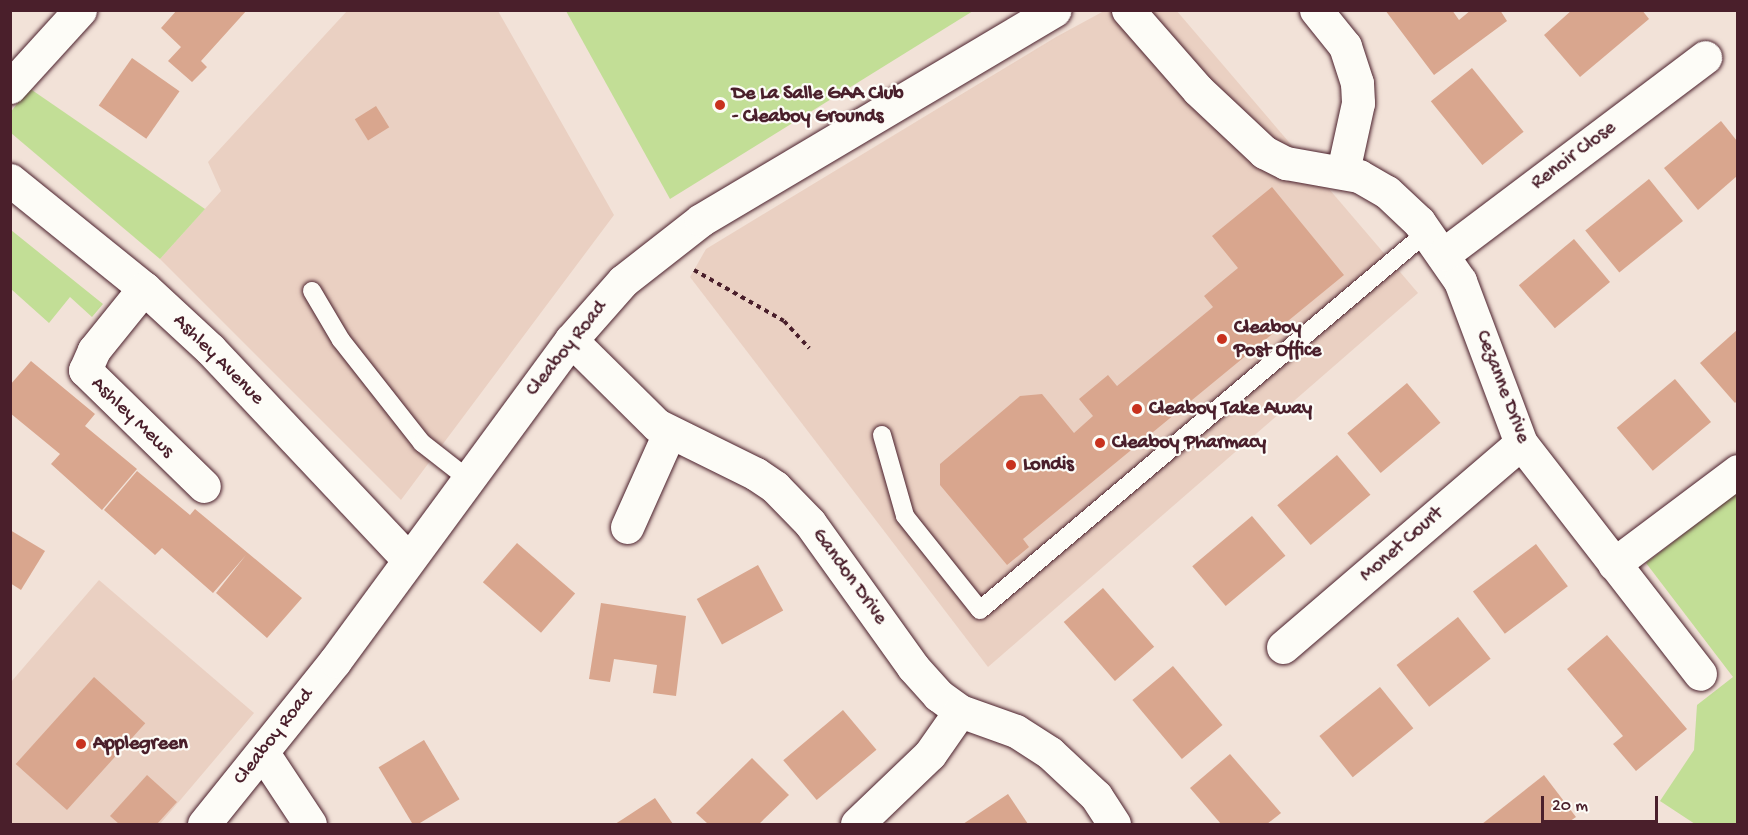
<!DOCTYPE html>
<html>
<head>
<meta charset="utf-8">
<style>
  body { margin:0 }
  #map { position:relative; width:1748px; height:835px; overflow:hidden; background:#f2e2d8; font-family:"Gochi Hand",sans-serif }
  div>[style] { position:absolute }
  .built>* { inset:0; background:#ead0c2 }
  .green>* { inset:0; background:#c2de96 }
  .building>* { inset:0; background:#d9a68e; transform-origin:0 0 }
  .path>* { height:4px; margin-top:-2px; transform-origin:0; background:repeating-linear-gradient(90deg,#4a1f2b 0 4.5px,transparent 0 9px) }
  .roads { filter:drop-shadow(0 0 2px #4a1f2b) drop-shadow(0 0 2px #4a1f2b) }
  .lane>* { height:18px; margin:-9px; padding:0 9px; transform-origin:9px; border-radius:9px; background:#fdfcf7 }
  .street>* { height:33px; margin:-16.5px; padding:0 16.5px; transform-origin:16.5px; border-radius:16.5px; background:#fdfcf7 }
  .secondary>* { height:33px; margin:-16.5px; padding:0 16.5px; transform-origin:16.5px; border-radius:16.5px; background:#fdfcf7 }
  .dots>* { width:16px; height:16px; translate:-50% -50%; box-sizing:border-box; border:3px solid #fdfcf7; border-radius:50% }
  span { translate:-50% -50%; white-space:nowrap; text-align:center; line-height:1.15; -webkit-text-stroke:4.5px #fdfcf7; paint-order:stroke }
  .poi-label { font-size:20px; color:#4a1f2b; font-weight:700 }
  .left { translate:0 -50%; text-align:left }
  .street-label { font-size:20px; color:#4a1f2b }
  .frame { position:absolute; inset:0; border:12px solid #4a1f2b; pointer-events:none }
  .scale { position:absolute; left:1541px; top:796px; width:117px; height:27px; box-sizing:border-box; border:3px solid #4a1f2b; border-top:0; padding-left:8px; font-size:18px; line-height:21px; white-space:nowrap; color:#4a1f2b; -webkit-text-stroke:4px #fdfcf7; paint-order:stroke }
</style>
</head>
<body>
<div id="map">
  <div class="built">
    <div style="clip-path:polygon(1176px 10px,1418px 293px,988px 667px,690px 277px,706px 249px,1056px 37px,1104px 11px)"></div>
    <div style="clip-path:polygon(347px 11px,498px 11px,614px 215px,401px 500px,160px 259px,221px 191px,208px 162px)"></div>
    <div style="clip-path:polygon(99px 580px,254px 713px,160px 824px,11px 824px,11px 682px)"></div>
  </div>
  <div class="green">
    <div style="clip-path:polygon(566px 11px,973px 11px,670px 199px)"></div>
    <div style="clip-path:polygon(29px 88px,205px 209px,160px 259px,11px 133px,10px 113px)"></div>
    <div style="clip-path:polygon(11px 230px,103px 304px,92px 317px,70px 297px,49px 323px,11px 289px)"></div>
    <div style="clip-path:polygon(1737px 493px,1737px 824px,1695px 824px,1660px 801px,1694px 750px,1697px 705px,1733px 677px,1646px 563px)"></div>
  </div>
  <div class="building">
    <div style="clip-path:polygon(177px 10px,247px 10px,201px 61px,207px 67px,192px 82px,168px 61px,181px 47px,161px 28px)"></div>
    <div style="clip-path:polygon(1385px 10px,1452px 10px,1459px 20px,1471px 10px,1500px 10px,1507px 21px,1434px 75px)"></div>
    <div style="clip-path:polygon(1572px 10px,1642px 10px,1649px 19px,1580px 77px,1544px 35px)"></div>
    <div style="left:132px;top:58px;width:58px;height:58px;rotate:35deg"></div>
    <div style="left:1472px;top:68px;width:82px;height:53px;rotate:51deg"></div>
    <div style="left:376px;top:106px;width:25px;height:25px;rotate:58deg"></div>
    <div style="clip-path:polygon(1721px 121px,1737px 141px,1737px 176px,1698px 210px,1664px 168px)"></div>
    <div style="left:1649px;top:179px;width:54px;height:82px;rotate:51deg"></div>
    <div style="clip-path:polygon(1272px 187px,1344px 275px,1023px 539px,1029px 547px,1007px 565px,940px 485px,940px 464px,1020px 396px,1042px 394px,1074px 433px,1093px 416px,1079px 399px,1108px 375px,1117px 386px,1213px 307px,1204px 296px,1238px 268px,1212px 236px)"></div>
    <div style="left:1574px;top:239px;width:56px;height:72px;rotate:50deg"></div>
    <div style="clip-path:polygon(1737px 330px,1737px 401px,1735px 403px,1700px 363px)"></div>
    <div style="clip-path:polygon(31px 361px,95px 414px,85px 426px,137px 469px,102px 510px,51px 464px,60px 454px,10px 413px,10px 385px)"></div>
    <div style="left:1675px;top:379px;width:56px;height:76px;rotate:50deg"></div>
    <div style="left:1407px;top:383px;width:52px;height:78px;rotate:50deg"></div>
    <div style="left:1337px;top:455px;width:52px;height:78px;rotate:50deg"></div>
    <div style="clip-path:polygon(137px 471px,190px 515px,195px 509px,302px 598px,267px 638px,216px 593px,246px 555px,213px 593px,162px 548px,155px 555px,104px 510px)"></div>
    <div style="left:1252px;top:516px;width:52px;height:78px;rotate:50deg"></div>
    <div style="clip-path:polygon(10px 530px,45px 551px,21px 590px,10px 583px)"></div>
    <div style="left:517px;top:543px;width:77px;height:52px;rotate:41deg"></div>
    <div style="left:1536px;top:544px;width:53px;height:79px;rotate:53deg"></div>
    <div style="left:758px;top:565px;width:52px;height:70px;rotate:61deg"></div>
    <div style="left:1103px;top:588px;width:78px;height:52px;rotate:49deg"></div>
    <div style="clip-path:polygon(601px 603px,686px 616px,676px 696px,653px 693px,657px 665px,614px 659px,610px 682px,589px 679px)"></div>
    <div style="left:1458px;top:617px;width:53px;height:78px;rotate:52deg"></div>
    <div style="clip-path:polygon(1607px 635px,1687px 729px,1636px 771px,1613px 744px,1623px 736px,1567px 669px)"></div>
    <div style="left:1173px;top:666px;width:77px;height:53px;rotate:50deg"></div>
    <div style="left:94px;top:677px;width:69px;height:117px;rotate:42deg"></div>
    <div style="left:1380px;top:687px;width:53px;height:78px;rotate:51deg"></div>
    <div style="left:843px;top:710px;width:52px;height:78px;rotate:50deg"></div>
    <div style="left:424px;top:740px;width:69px;height:53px;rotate:59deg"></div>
    <div style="clip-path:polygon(1230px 754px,1281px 813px,1267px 824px,1221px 824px,1190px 788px)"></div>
    <div style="clip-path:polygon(752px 758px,789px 795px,759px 824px,708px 824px,696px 813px)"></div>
    <div style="clip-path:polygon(147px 775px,177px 802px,157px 824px,119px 824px,110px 816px)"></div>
    <div style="clip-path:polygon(1544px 775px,1576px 817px,1566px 824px,1482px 824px)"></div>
    <div style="clip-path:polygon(1008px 794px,1028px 824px,963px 824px)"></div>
    <div style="clip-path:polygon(655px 798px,673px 824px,615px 824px,623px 819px)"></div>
  </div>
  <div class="path">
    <div style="left:694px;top:270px;width:103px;rotate:29.5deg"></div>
    <div style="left:784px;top:321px;width:37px;rotate:47deg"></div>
  </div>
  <div class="roads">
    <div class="lane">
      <div style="left:312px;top:291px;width:57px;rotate:59.4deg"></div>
      <div style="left:341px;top:340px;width:131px;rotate:51.8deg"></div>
      <div style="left:422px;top:443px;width:57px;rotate:37.9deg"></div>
      <div style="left:882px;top:435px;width:84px;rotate:74.1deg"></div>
      <div style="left:905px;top:516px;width:120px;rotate:51.4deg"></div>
      <div style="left:980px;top:610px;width:585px;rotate:-40.22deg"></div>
    </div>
    <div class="street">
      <div style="left:1128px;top:10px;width:106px;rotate:48.8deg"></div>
      <div style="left:1198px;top:90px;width:91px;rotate:43.2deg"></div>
      <div style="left:1264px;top:152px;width:25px;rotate:27deg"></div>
      <div style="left:1286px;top:163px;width:74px;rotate:10.1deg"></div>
      <div style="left:1359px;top:176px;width:32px;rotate:30deg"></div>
      <div style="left:1387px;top:192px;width:44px;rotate:43.2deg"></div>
      <div style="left:1419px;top:222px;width:72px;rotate:55.2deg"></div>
      <div style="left:1460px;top:281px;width:173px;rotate:69.4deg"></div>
      <div style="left:1521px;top:443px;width:292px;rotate:52.2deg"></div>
      <div style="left:1316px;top:10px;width:46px;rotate:51.1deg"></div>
      <div style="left:1345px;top:46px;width:39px;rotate:72deg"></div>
      <div style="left:1357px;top:83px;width:20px;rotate:87deg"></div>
      <div style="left:1358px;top:103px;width:70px;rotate:102.4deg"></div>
      <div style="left:10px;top:87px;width:104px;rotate:-47.7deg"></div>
      <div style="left:10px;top:180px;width:172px;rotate:38.9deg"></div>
      <div style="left:144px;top:288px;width:90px;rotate:42.7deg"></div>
      <div style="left:210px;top:349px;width:289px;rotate:46.7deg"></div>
      <div style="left:1444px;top:254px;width:327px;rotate:-37deg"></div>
      <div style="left:144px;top:288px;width:80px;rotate:128.9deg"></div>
      <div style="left:94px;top:350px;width:22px;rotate:114deg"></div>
      <div style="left:85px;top:370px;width:166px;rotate:44.3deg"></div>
      <div style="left:571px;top:340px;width:121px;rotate:44.7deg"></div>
      <div style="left:657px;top:425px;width:110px;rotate:26.3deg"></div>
      <div style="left:756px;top:474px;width:23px;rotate:34deg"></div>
      <div style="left:775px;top:487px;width:50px;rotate:45.8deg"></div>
      <div style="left:810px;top:523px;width:177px;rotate:54.4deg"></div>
      <div style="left:913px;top:667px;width:38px;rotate:48deg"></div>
      <div style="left:938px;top:695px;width:27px;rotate:36deg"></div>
      <div style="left:960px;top:711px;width:59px;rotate:19.7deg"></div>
      <div style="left:1016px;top:731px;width:40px;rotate:32.9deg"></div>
      <div style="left:1050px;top:753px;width:63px;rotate:43.1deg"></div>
      <div style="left:1096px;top:796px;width:33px;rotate:57deg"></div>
      <div style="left:627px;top:527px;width:103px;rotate:-65.9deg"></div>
      <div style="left:1614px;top:564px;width:155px;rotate:-36.9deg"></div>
      <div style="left:1283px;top:647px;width:313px;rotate:-40.6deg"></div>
      <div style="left:263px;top:753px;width:85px;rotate:56.5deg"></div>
      <div style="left:857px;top:824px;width:101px;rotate:-43.8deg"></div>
      <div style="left:930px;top:754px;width:52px;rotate:-55.1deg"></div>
    </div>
    <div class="secondary">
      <div style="left:204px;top:824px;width:209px;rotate:-51.2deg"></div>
      <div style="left:335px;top:661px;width:398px;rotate:-53.7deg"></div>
      <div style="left:571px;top:340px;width:79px;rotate:-48.6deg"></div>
      <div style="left:623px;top:281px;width:99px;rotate:-38deg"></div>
      <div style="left:701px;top:220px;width:411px;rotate:-30.7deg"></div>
    </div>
  </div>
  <div class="dots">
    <div style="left:720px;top:105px;background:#c8321e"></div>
    <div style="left:1222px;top:339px;background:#c8321e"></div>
    <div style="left:1137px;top:409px;background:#c8321e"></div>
    <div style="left:1100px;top:443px;background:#c8321e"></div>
    <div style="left:1011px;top:465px;background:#c8321e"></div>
    <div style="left:81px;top:744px;background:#c8321e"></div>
  </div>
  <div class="poi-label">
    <span class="left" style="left:732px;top:106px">De La Salle GAA Club<br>- Cleaboy Grounds</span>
    <span class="left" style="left:1234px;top:340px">Cleaboy<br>Post Office</span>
    <span class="left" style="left:1149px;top:409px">Cleaboy Take Away</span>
    <span class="left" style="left:1112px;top:443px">Cleaboy Pharmacy</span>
    <span class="left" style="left:1023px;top:465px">Londis</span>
    <span class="left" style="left:93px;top:744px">Applegreen</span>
  </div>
  <div class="street-label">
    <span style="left:1574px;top:156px;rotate:-37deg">Renoir Close</span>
    <span style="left:567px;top:349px;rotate:-51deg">Cleaboy Road</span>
    <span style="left:218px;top:360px;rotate:45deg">Ashley Avenue</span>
    <span style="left:1502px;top:387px;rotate:69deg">Cezanne Drive</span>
    <span style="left:132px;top:418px;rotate:44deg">Ashley Mews</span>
    <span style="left:1402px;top:545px;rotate:-41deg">Monet Court</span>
    <span style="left:849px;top:577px;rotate:54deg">Gandon Drive</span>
    <span style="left:274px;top:737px;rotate:-52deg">Cleaboy Road</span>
  </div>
  <div class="frame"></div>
  <div class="scale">20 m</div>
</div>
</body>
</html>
